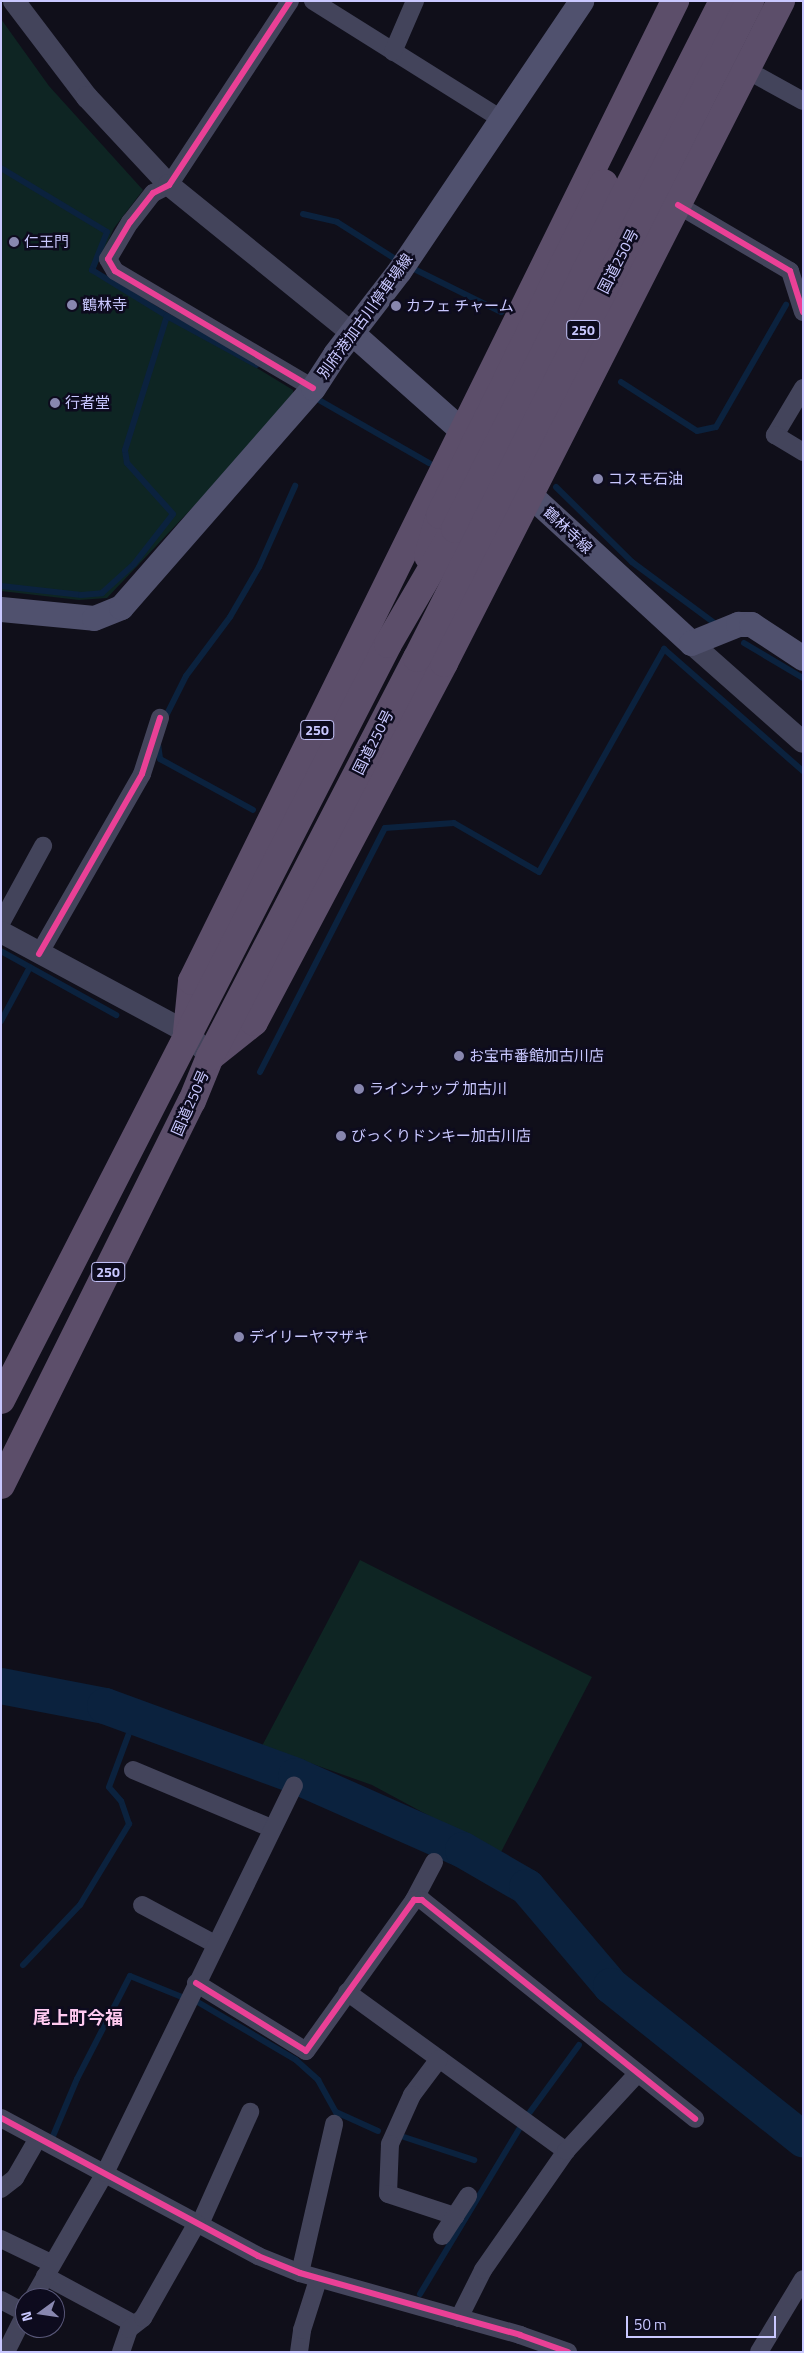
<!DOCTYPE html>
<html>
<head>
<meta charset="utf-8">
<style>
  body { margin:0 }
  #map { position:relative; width:804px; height:2353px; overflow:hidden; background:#100f1a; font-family:"Titillium Web","Noto Sans JP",sans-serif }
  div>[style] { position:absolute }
  .green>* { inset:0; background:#0e2523 }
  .stream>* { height:6px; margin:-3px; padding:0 3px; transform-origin:3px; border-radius:3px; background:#0b223e }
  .river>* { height:36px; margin:-18px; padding:0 18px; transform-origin:18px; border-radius:18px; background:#0b223e }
  .minor>* { height:18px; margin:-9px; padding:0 9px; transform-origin:9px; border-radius:9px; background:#43445b }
  .tertiary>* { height:22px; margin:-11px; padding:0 11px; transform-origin:11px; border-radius:11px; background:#43445b }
  .secondary>* { height:25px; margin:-12.5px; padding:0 12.5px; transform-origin:12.5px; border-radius:12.5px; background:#50516e }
  .trunk>* { height:28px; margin:-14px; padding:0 14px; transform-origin:14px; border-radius:14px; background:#5c4e6a }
  .trunk-bridge>* { height:28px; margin:-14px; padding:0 14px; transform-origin:14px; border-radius:14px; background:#5c4e6a }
  .cycleway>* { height:6px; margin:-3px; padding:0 3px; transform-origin:3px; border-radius:3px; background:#ea4096 }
  .dots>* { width:14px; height:14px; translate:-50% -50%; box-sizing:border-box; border:2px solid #0d0b1e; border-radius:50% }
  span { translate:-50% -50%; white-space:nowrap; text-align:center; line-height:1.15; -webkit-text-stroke:5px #0d0b1e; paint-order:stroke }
  .shield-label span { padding:1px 4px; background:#0d0b1e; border:1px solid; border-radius:4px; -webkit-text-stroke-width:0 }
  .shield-label { font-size:14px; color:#c9c8ff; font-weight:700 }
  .poi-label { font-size:15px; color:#c9c8ff }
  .left { translate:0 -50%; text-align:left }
  .street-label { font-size:15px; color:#c9c8ff }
  .quarter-label { font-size:18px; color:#ffcaf0; font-weight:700 }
  .frame { position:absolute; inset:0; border:2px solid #c9c8ff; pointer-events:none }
  .north { position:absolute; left:15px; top:2288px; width:50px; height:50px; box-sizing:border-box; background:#0d0b1e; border:1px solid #585778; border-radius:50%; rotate:256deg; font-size:14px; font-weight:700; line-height:20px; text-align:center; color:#c9c8ff }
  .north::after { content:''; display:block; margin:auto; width:18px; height:22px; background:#8887af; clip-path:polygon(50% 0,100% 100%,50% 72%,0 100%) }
  .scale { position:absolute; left:626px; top:2316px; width:150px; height:22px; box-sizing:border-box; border:2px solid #c9c8ff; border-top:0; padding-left:6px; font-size:15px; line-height:18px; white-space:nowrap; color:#c9c8ff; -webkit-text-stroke:4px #0d0b1e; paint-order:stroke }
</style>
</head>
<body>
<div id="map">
  <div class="green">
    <div style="clip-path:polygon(1px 19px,49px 86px,143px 190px,114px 228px,95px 270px,293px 390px,294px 400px,107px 598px,79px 600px,1px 591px)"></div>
    <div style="clip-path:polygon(360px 1560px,592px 1677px,500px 1854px,372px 1785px,262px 1746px)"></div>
  </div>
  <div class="stream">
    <div style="left:1px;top:168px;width:124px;rotate:31.1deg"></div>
    <div style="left:107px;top:232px;width:41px;rotate:111.5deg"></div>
    <div style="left:92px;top:270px;width:88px;rotate:31.5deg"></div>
    <div style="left:303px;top:214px;width:35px;rotate:13deg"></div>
    <div style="left:337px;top:222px;width:75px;rotate:32.4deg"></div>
    <div style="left:408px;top:266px;width:104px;rotate:26.3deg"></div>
    <div style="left:621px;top:382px;width:90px;rotate:32.8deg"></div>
    <div style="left:697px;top:431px;width:19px;rotate:-12deg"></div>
    <div style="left:716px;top:427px;width:141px;rotate:-60.2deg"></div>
    <div style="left:312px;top:396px;width:135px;rotate:29.8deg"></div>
    <div style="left:556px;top:487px;width:107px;rotate:44.6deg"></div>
    <div style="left:632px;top:562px;width:106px;rotate:36.5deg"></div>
    <div style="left:1px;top:586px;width:81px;rotate:6.4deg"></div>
    <div style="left:81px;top:595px;width:21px;rotate:-5deg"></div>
    <div style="left:102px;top:593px;width:43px;rotate:-42.2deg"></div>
    <div style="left:134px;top:564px;width:63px;rotate:-52deg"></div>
    <div style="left:173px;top:514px;width:69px;rotate:-132deg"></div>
    <div style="left:127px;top:463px;width:13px;rotate:-99deg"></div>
    <div style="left:125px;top:450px;width:140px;rotate:-72.6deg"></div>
    <div style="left:167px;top:316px;width:102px;rotate:28.6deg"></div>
    <div style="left:744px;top:643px;width:69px;rotate:30.7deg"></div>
    <div style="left:164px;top:720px;width:49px;rotate:-63.4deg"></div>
    <div style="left:186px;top:676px;width:74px;rotate:-53.3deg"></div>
    <div style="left:230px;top:617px;width:58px;rotate:-59.9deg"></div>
    <div style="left:259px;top:567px;width:89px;rotate:-66deg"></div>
    <div style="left:158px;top:744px;width:15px;rotate:82deg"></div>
    <div style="left:160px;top:759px;width:106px;rotate:28.7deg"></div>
    <div style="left:1px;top:951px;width:132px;rotate:29.1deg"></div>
    <div style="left:1px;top:1021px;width:61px;rotate:-61.8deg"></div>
    <div style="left:260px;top:1072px;width:274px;rotate:-62.9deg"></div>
    <div style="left:385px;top:828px;width:69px;rotate:-4.1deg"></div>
    <div style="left:454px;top:823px;width:98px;rotate:30deg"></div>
    <div style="left:539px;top:872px;width:256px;rotate:-60.7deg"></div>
    <div style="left:664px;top:649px;width:185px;rotate:41.3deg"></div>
    <div style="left:23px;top:1965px;width:83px;rotate:-46.5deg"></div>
    <div style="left:80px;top:1905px;width:95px;rotate:-58.8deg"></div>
    <div style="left:129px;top:1824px;width:24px;rotate:-109deg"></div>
    <div style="left:121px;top:1801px;width:18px;rotate:-131deg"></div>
    <div style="left:109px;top:1787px;width:75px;rotate:-69.6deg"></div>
    <div style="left:196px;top:2001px;width:116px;rotate:30.5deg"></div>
    <div style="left:296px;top:2060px;width:30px;rotate:42deg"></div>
    <div style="left:318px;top:2080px;width:37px;rotate:61deg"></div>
    <div style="left:336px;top:2112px;width:46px;rotate:24.3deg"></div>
    <div style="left:530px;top:2112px;width:83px;rotate:-53.8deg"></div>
    <div style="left:53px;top:2136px;width:62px;rotate:-67.2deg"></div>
    <div style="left:77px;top:2079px;width:116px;rotate:-62.8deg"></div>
    <div style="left:130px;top:1976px;width:56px;rotate:22deg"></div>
    <div style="left:404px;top:2137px;width:74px;rotate:18.2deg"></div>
    <div style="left:420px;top:2294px;width:192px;rotate:-59deg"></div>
  </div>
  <div class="river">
    <div style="left:1px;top:1686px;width:106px;rotate:10.9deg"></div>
    <div style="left:105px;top:1706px;width:203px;rotate:20.1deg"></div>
    <div style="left:296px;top:1776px;width:183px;rotate:23.9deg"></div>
    <div style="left:463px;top:1850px;width:74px;rotate:30deg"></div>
    <div style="left:527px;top:1887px;width:130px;rotate:49.7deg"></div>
    <div style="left:611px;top:1986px;width:246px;rotate:38.6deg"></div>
  </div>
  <div class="minor">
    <div style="left:290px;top:1px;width:220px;rotate:123.3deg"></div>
    <div style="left:169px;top:185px;width:18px;rotate:153deg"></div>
    <div style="left:153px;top:193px;width:37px;rotate:128deg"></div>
    <div style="left:130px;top:222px;width:43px;rotate:120.7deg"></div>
    <div style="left:108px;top:259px;width:14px;rotate:60deg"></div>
    <div style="left:115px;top:271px;width:230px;rotate:30.6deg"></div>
    <div style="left:313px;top:1px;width:222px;rotate:32.1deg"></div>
    <div style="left:393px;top:52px;width:56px;rotate:-66.7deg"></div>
    <div style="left:745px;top:69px;width:66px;rotate:28.9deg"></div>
    <div style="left:678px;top:205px;width:130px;rotate:30.5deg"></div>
    <div style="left:790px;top:271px;width:43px;rotate:72.4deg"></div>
    <div style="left:803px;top:388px;width:55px;rotate:120.8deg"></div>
    <div style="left:775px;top:435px;width:33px;rotate:31deg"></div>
    <div style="left:1px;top:923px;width:88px;rotate:-61.4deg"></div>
    <div style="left:39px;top:954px;width:207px;rotate:-60.2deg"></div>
    <div style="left:142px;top:774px;width:59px;rotate:-72.2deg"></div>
    <div style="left:133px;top:1770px;width:150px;rotate:22.8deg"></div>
    <div style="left:414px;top:1900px;width:43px;rotate:-62.2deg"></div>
    <div style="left:142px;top:1905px;width:83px;rotate:28.1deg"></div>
    <div style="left:196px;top:1983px;width:129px;rotate:31.7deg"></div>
    <div style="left:306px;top:2051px;width:186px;rotate:-54.4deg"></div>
    <div style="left:414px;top:1900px;width:8px"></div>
    <div style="left:422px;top:1900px;width:350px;rotate:38.7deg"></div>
    <div style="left:347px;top:1992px;width:271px;rotate:36deg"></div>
    <div style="left:439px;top:2059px;width:45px;rotate:126.9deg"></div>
    <div style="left:412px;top:2095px;width:54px;rotate:114.2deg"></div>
    <div style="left:390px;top:2144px;width:50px;rotate:92.3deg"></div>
    <div style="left:388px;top:2194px;width:71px;rotate:18.2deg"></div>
    <div style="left:1px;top:2118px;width:292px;rotate:28.2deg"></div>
    <div style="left:258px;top:2256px;width:45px;rotate:22deg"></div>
    <div style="left:300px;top:2273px;width:229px;rotate:15.7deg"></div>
    <div style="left:520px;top:2335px;width:51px;rotate:19.5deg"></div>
    <div style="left:1px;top:2189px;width:18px;rotate:-38deg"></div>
    <div style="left:15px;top:2178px;width:46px;rotate:-60.1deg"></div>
    <div style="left:200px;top:2224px;width:123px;rotate:-65.9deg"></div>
    <div style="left:442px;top:2236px;width:48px;rotate:-57deg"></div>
    <div style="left:1px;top:2239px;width:55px;rotate:25.6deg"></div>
    <div style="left:300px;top:2273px;width:153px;rotate:-77.1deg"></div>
    <div style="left:45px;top:2276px;width:101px;rotate:28.3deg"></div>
    <div style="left:33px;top:2298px;width:144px;rotate:-60.1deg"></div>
    <div style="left:105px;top:2173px;width:431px;rotate:-64deg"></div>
    <div style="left:1px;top:2300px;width:27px;rotate:28deg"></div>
    <div style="left:459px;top:2318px;width:54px;rotate:-63.4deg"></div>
    <div style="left:483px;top:2270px;width:145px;rotate:-55.1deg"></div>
    <div style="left:566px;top:2151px;width:105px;rotate:-47.3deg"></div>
    <div style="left:6px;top:2352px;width:42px;rotate:-63.4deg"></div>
    <div style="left:121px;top:2352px;width:24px;rotate:-71deg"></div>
    <div style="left:129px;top:2329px;width:18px;rotate:-38deg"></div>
    <div style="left:143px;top:2318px;width:109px;rotate:-60.4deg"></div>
    <div style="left:299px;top:2352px;width:22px;rotate:-82deg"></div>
    <div style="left:302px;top:2330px;width:52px;rotate:-72.3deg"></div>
    <div style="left:759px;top:2352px;width:85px;rotate:-58.9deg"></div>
  </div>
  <div class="tertiary">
    <div style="left:14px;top:1px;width:121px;rotate:52.8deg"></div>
    <div style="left:87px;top:97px;width:120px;rotate:47deg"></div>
    <div style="left:169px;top:185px;width:235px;rotate:39deg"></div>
    <div style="left:691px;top:643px;width:149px;rotate:41.5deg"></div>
    <div style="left:1px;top:932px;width:211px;rotate:28.3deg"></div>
    <div style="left:187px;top:1032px;width:34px;rotate:47deg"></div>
  </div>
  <div class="secondary">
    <div style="left:352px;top:333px;width:167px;rotate:41.6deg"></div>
    <div style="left:515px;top:481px;width:239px;rotate:42.6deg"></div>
    <div style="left:691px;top:643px;width:51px;rotate:-22deg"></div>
    <div style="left:738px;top:624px;width:13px"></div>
    <div style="left:751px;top:624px;width:62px;rotate:33.2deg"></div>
    <div style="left:1px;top:609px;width:93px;rotate:5.5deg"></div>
    <div style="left:94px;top:618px;width:29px;rotate:-22deg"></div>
    <div style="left:121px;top:607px;width:291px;rotate:-48.8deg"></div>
    <div style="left:313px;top:388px;width:40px;rotate:-57.1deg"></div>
    <div style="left:335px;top:354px;width:105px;rotate:-52.4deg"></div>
    <div style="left:399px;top:271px;width:326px;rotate:-56deg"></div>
  </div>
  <div class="trunk">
    <div style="left:187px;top:1032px;width:51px;rotate:-84.4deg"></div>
    <div style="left:192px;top:981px;width:1093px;rotate:-63.76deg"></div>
    <div style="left:210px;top:1057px;width:56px;rotate:-38.5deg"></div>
    <div style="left:254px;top:1022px;width:406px;rotate:-62.1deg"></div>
    <div style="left:444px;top:663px;width:743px;rotate:-63.02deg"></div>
    <div style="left:1px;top:1400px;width:849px;rotate:-62.89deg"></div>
    <div style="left:1px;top:1485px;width:429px;rotate:-63.6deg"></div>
    <div style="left:192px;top:1101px;width:48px;rotate:-67.8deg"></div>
    <div style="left:210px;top:1057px;width:449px;rotate:-62.6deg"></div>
  </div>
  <div class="trunk-bridge">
    <div style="left:428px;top:556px;width:43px;rotate:-73.7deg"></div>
    <div style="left:440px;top:515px;width:370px;rotate:-63.7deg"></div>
    <div style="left:388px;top:644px;width:133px;rotate:-59.8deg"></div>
    <div style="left:455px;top:529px;width:592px;rotate:-63.09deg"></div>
    <div style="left:417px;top:658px;width:737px;rotate:-63.12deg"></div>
  </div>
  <div class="cycleway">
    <div style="left:290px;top:1px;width:220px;rotate:123.3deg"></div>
    <div style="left:169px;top:185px;width:18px;rotate:153deg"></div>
    <div style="left:153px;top:193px;width:37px;rotate:128deg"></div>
    <div style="left:130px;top:222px;width:43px;rotate:120.7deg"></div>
    <div style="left:108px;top:259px;width:14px;rotate:60deg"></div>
    <div style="left:115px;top:271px;width:230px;rotate:30.6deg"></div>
    <div style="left:678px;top:205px;width:130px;rotate:30.5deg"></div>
    <div style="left:790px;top:271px;width:43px;rotate:72.4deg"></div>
    <div style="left:39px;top:954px;width:207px;rotate:-60.2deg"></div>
    <div style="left:142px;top:774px;width:59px;rotate:-72.2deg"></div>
    <div style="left:196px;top:1983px;width:129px;rotate:31.7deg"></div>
    <div style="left:306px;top:2051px;width:186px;rotate:-54.4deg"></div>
    <div style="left:414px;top:1900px;width:8px"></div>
    <div style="left:422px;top:1900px;width:350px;rotate:38.7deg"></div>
    <div style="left:1px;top:2118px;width:292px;rotate:28.2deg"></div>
    <div style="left:258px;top:2256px;width:45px;rotate:22deg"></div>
    <div style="left:300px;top:2273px;width:229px;rotate:15.7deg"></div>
    <div style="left:520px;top:2335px;width:51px;rotate:19.5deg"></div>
  </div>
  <div class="dots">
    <div style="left:14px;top:242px;background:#8887af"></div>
    <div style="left:72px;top:305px;background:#8887af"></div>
    <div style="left:396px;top:306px;background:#8887af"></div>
    <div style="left:55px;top:403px;background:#8887af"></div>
    <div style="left:598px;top:479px;background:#8887af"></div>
    <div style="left:459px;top:1056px;background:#8887af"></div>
    <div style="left:359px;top:1089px;background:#8887af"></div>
    <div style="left:341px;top:1136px;background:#8887af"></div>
    <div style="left:239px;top:1337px;background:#8887af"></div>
  </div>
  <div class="shield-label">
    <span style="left:583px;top:330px">250</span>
    <span style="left:317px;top:730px">250</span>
    <span style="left:108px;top:1272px">250</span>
  </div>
  <div class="poi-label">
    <span class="left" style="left:24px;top:242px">仁王門</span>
    <span class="left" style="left:82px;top:305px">鶴林寺</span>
    <span class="left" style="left:406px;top:306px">カフェ チャーム</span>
    <span class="left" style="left:65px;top:403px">行者堂</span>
    <span class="left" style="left:608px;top:479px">コスモ石油</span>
    <span class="left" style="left:469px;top:1056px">お宝市番館加古川店</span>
    <span class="left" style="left:369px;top:1089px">ラインナップ 加古川</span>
    <span class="left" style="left:351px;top:1136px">びっくりドンキー加古川店</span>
    <span class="left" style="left:249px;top:1337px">デイリーヤマザキ</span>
  </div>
  <div class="street-label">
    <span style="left:618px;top:261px;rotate:-63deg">国道250号</span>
    <span style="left:365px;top:316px;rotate:-54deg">別府港加古川停車場線</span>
    <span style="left:568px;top:530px;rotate:43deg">鶴林寺線</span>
    <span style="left:373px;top:742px;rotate:-63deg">国道250号</span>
    <span style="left:190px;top:1103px;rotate:-66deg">国道250号</span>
  </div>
  <div class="quarter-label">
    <span style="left:78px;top:2018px">尾上町今福</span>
  </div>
  <div class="frame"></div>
  <div class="north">N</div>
  <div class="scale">50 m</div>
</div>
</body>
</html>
